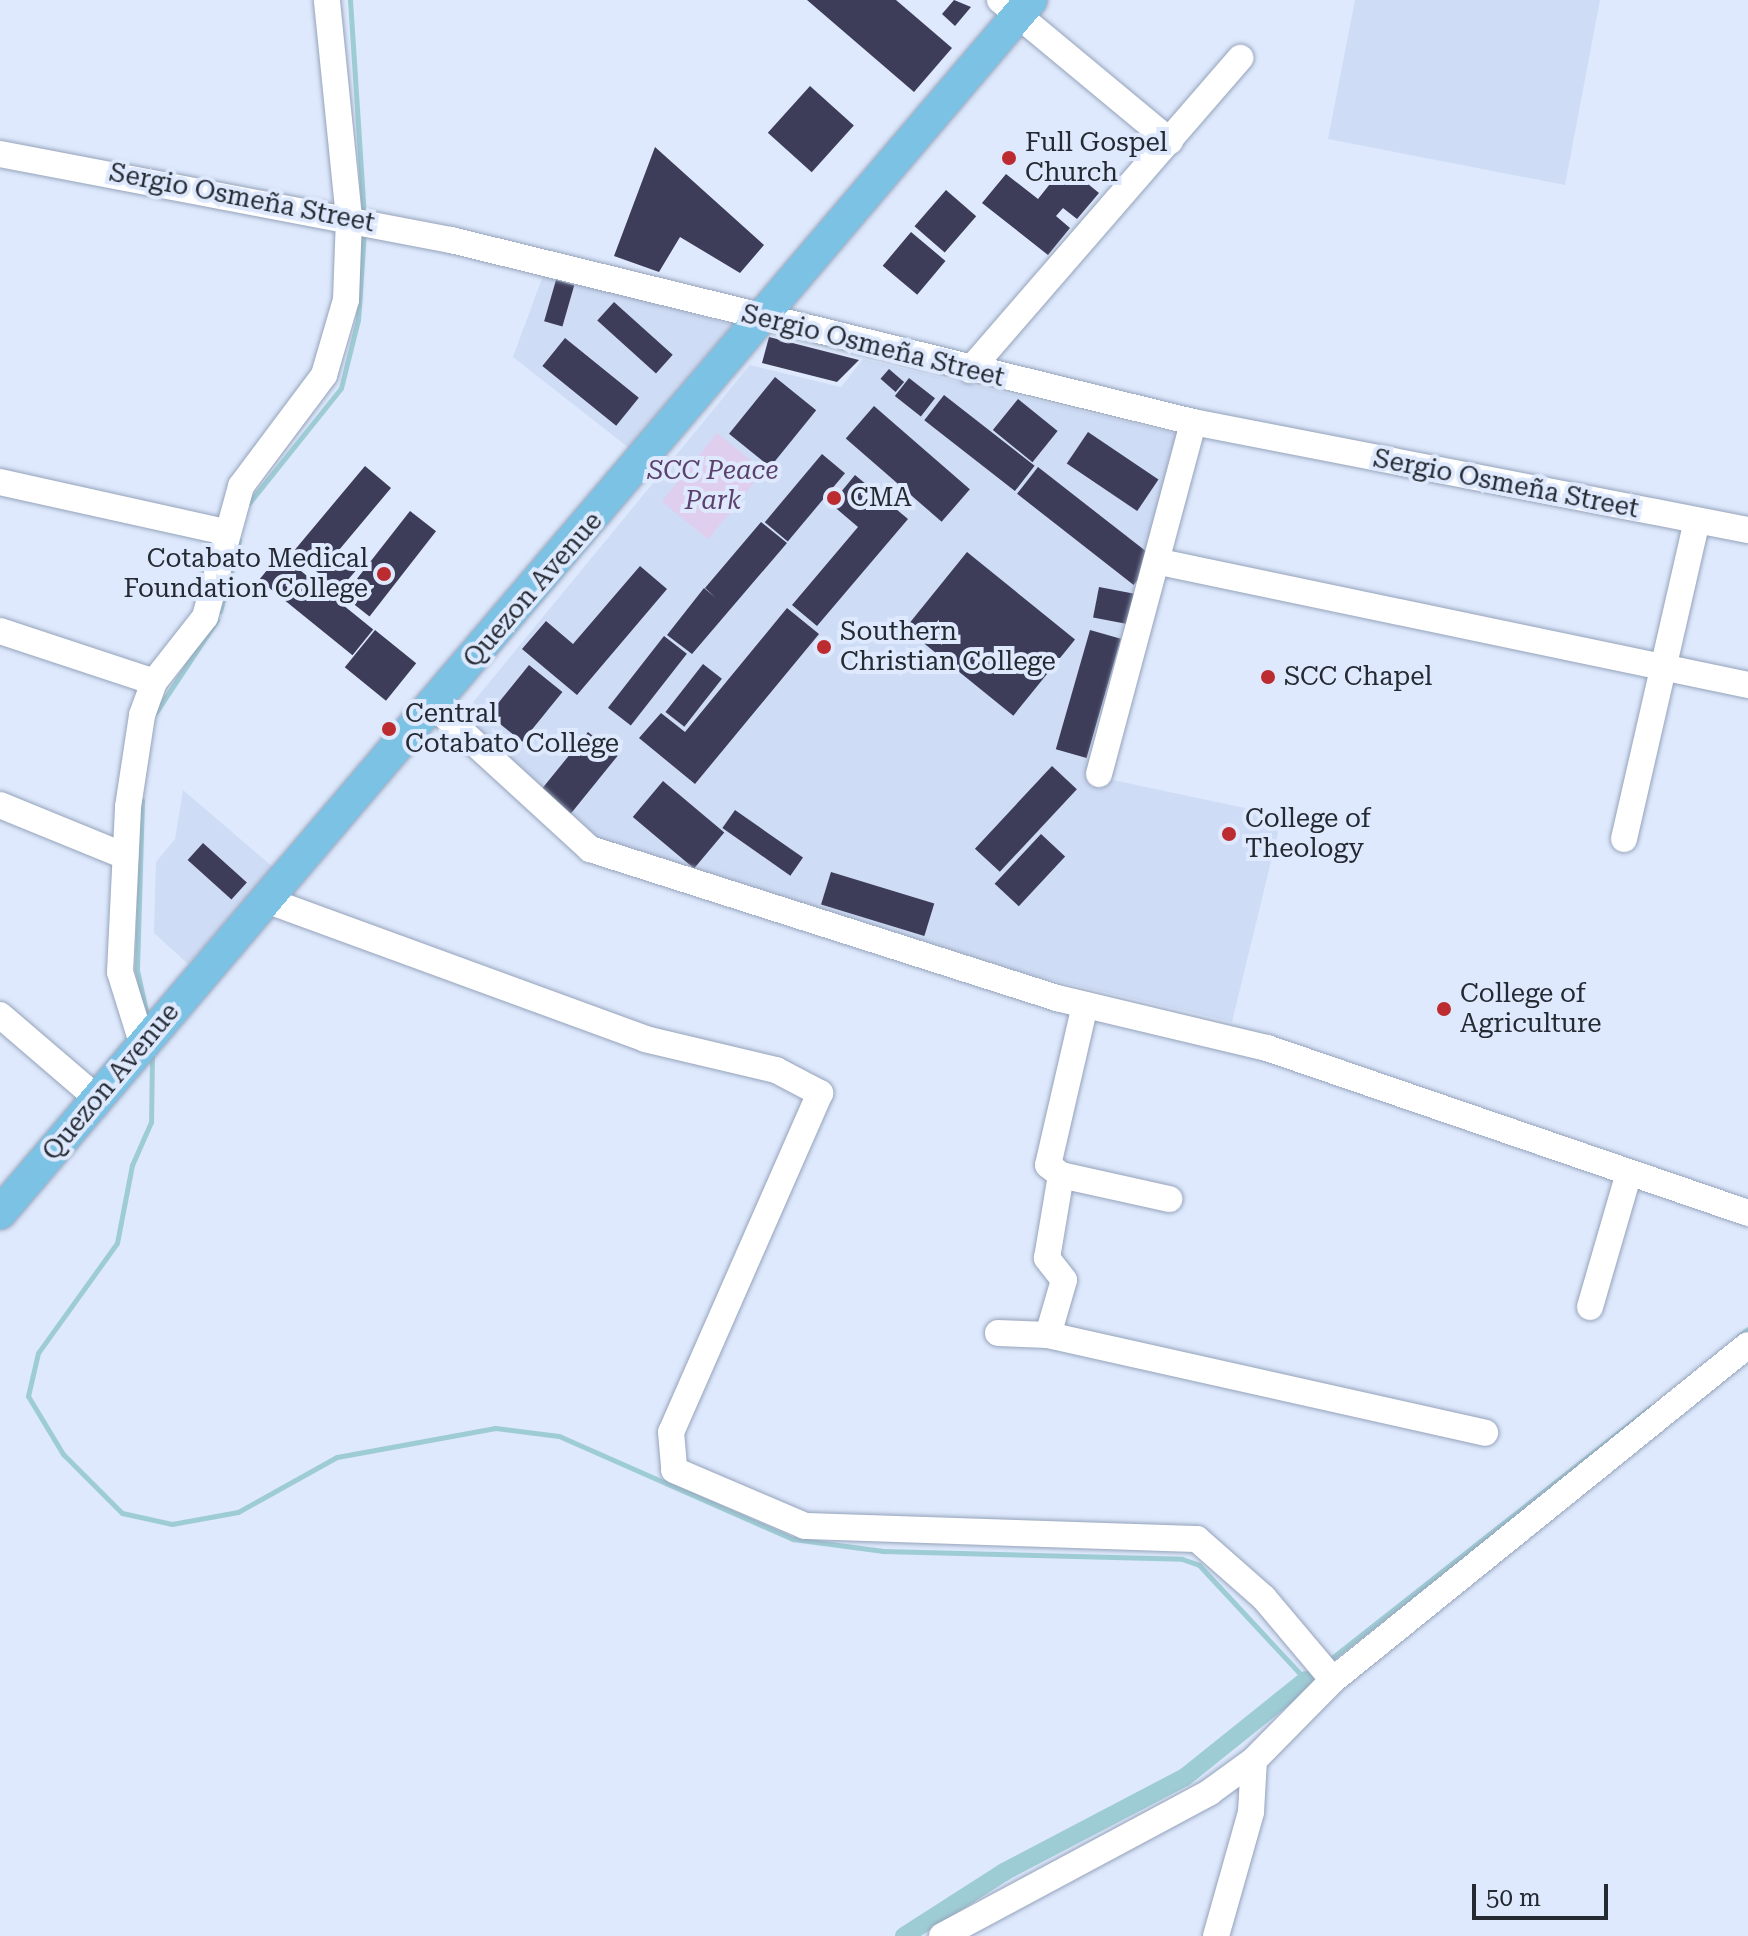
<!DOCTYPE html>
<html>
<head>
<meta charset="utf-8">
<style>
  body { margin:0 }
  #map { position:relative; width:1748px; height:1936px; overflow:hidden; background:#dee9fd; font-family:"Roboto Serif",serif }
  div>[style] { position:absolute }
  .built>* { inset:0; background:#cfdcf5 }
  .green>* { inset:0; background:#e0ceee; transform-origin:0 0 }
  .stream>* { height:5px; margin:-2.5px; padding:0 2.5px; transform-origin:2.5px; border-radius:2.5px; background:#9eccd5 }
  .canal>* { height:18px; margin:-9px; padding:0 9px; transform-origin:9px; border-radius:9px; background:#9eccd5 }
  .building>* { inset:0; background:#3d3c59; transform-origin:0 0 }
  .roads { filter:drop-shadow(0 0 2px #95a3ba) drop-shadow(0 0 2px #95a3ba) }
  .minor>* { height:26px; margin:-13px; padding:0 13px; transform-origin:13px; border-radius:13px; background:#fff }
  .major>* { height:32px; margin:-16px; padding:0 16px; transform-origin:16px; border-radius:16px; background:#7cc2e5 }
  .dots>* { width:22px; height:22px; translate:-50% -50%; box-sizing:border-box; border:4px solid #dee9fd; border-radius:50% }
  span { translate:-50% -50%; white-space:nowrap; text-align:center; line-height:1.15; -webkit-text-stroke:8px #dee9fd; paint-order:stroke }
  .poi-label { font-size:26px; color:#242932 }
  .left { translate:0 -50%; text-align:left }
  .right { translate:-100% -50%; text-align:right }
  .street-label { font-size:26px; color:#242932 }
  .park-label { font-size:26px; color:#5c416e; font-style:italic }
  .scale { position:absolute; left:1472px; top:1884px; width:136px; height:36px; box-sizing:border-box; border:4px solid #242932; border-top:0; padding-left:10px; font-size:24px; line-height:28px; white-space:nowrap; color:#242932; -webkit-text-stroke:6px #dee9fd; paint-order:stroke }
</style>
</head>
<body>
<div id="map">
  <div class="built">
    <div style="clip-path:polygon(1355px 0,1600px 0,1565px 185px,1328px 139px)"></div>
    <div style="clip-path:polygon(544px 273px,732px 325px,629px 448px,513px 357px)"></div>
    <div style="clip-path:polygon(863px 359px,1182px 435px,1094px 776px,1282px 816px,1232px 1022px,1031px 975px,599px 838px,559px 813px,460px 718px,750px 365px,841px 387px)"></div>
    <div style="clip-path:polygon(183px 790px,274px 868px,188px 964px,154px 933px,156px 862px,175px 839px)"></div>
  </div>
  <div class="green">
    <div style="left:717px;top:433px;width:60px;height:88px;rotate:39deg"></div>
  </div>
  <div class="stream">
    <div style="left:350px;top:0;width:214px;rotate:86.3deg"></div>
    <div style="left:249px;top:503px;width:147px;rotate:-51.3deg"></div>
    <div style="left:341px;top:388px;width:70px;rotate:-76deg"></div>
    <div style="left:358px;top:320px;width:88px;rotate:-86.1deg"></div>
    <div style="left:220px;top:611px;width:73px;rotate:-75deg"></div>
    <div style="left:156px;top:712px;width:110px;rotate:-56.5deg"></div>
    <div style="left:142px;top:800px;width:170px;rotate:91.7deg"></div>
    <div style="left:137px;top:970px;width:51px;rotate:77.6deg"></div>
    <div style="left:152px;top:1054px;width:68px;rotate:90.8deg"></div>
    <div style="left:151px;top:1122px;width:47px;rotate:113.8deg"></div>
    <div style="left:132px;top:1165px;width:79px;rotate:100.9deg"></div>
    <div style="left:117px;top:1243px;width:135px;rotate:125.7deg"></div>
    <div style="left:38px;top:1353px;width:44px;rotate:103.1deg"></div>
    <div style="left:28px;top:1396px;width:68px;rotate:58.9deg"></div>
    <div style="left:63px;top:1454px;width:83px;rotate:45deg"></div>
    <div style="left:122px;top:1513px;width:51px;rotate:12.4deg"></div>
    <div style="left:172px;top:1524px;width:67px;rotate:-10.3deg"></div>
    <div style="left:238px;top:1512px;width:113px;rotate:-29.1deg"></div>
    <div style="left:337px;top:1457px;width:161px;rotate:-10.4deg"></div>
    <div style="left:495px;top:1428px;width:64px;rotate:7.1deg"></div>
    <div style="left:559px;top:1436px;width:256px;rotate:23.8deg"></div>
    <div style="left:793px;top:1539px;width:91px;rotate:7.6deg"></div>
    <div style="left:883px;top:1551px;width:299px;rotate:1.5deg"></div>
    <div style="left:1182px;top:1559px;width:18px;rotate:19deg"></div>
    <div style="left:1199px;top:1565px;width:157px;rotate:47.1deg"></div>
    <div style="left:1306px;top:1680px;width:11px;rotate:-41deg"></div>
    <div style="left:1739px;top:1336px;width:11px;rotate:-38deg"></div>
    <div style="left:1328px;top:1661px;width:410px;rotate:-38.2deg"></div>
  </div>
  <div class="canal">
    <div style="left:904px;top:1936px;width:119px;rotate:-32.6deg"></div>
    <div style="left:1004px;top:1872px;width:204px;rotate:-27.7deg"></div>
    <div style="left:1185px;top:1777px;width:155px;rotate:-38.7deg"></div>
  </div>
  <div class="building">
    <div style="clip-path:polygon(807px 0,896px 0,952px 48px,914px 92px)"></div>
    <div style="clip-path:polygon(954px 0,971px 7px,955px 26px,942px 14px)"></div>
    <div style="left:810px;top:86px;width:59px;height:63px;rotate:42deg"></div>
    <div style="clip-path:polygon(655px 147px,764px 245px,740px 273px,680px 237px,659px 272px,614px 256px)"></div>
    <div style="clip-path:polygon(1065px 165px,1099px 193px,1077px 219px,1063px 208px,1056px 216px,1070px 228px,1048px 255px,982px 203px,1006px 174px,1038px 199px)"></div>
    <div style="left:946px;top:190px;width:40px;height:48px;rotate:41deg"></div>
    <div style="left:911px;top:232px;width:45px;height:44px;rotate:40deg"></div>
    <div style="left:556px;top:280px;width:19px;height:43px;rotate:16deg"></div>
    <div style="left:614px;top:302px;width:79px;height:25px;rotate:42deg"></div>
    <div style="clip-path:polygon(769px 337px,859px 360px,837px 382px,762px 363px)"></div>
    <div style="left:565px;top:338px;width:95px;height:36px;rotate:39deg"></div>
    <div style="left:889px;top:369px;width:20px;height:13px;rotate:41deg"></div>
    <div style="left:775px;top:377px;width:53px;height:73px;rotate:39deg"></div>
    <div style="left:909px;top:378px;width:33px;height:23px;rotate:38deg"></div>
    <div style="left:944px;top:395px;width:115px;height:32px;rotate:38deg"></div>
    <div style="left:1018px;top:399px;width:51px;height:40px;rotate:39deg"></div>
    <div style="left:874px;top:406px;width:127px;height:43px;rotate:41deg"></div>
    <div style="left:1088px;top:432px;width:85px;height:38px;rotate:34deg"></div>
    <div style="left:822px;top:454px;width:30px;height:89px;rotate:40deg"></div>
    <div style="clip-path:polygon(365px 466px,391px 488px,339px 550px,359px 567px,339px 590px,293px 552px)"></div>
    <div style="left:1038px;top:467px;width:148px;height:34px;rotate:38deg"></div>
    <div style="clip-path:polygon(855px 475px,908px 519px,817px 626px,792px 605px,858px 527px,831px 504px)"></div>
    <div style="left:410px;top:511px;width:33px;height:108px;rotate:38deg"></div>
    <div style="clip-path:polygon(761px 522px,787px 543px,692px 654px,667px 635px,704px 588px,716px 598px,705px 588px)"></div>
    <div style="left:967px;top:552px;width:139px;height:98px;rotate:39deg"></div>
    <div style="left:280px;top:554px;width:120px;height:33px;rotate:39deg"></div>
    <div style="clip-path:polygon(640px 566px,667px 589px,577px 695px,522px 649px,546px 621px,573px 644px)"></div>
    <div style="left:1099px;top:587px;width:36px;height:31px;rotate:11deg"></div>
    <div style="clip-path:polygon(787px 608px,819px 634px,695px 784px,639px 738px,661px 713px,685px 732px)"></div>
    <div style="left:375px;top:630px;width:53px;height:48px;rotate:39deg"></div>
    <div style="left:1090px;top:630px;width:32px;height:124px;rotate:16deg"></div>
    <div style="left:664px;top:636px;width:29px;height:91px;rotate:38deg"></div>
    <div style="left:703px;top:664px;width:24px;height:61px;rotate:38deg"></div>
    <div style="left:529px;top:665px;width:43px;height:64px;rotate:39deg"></div>
    <div style="left:588px;top:732px;width:38px;height:76px;rotate:39deg"></div>
    <div style="left:1052px;top:766px;width:34px;height:113px;rotate:43deg"></div>
    <div style="left:663px;top:781px;width:80px;height:47px;rotate:40deg"></div>
    <div style="left:735px;top:810px;width:83px;height:22px;rotate:35deg"></div>
    <div style="left:1041px;top:834px;width:33px;height:68px;rotate:43deg"></div>
    <div style="left:203px;top:843px;width:59px;height:23px;rotate:42deg"></div>
    <div style="left:831px;top:872px;width:108px;height:34px;rotate:17deg"></div>
  </div>
  <div class="roads">
    <div class="minor">
      <div style="left:1000px;top:0;width:221px;rotate:39.7deg"></div>
      <div style="left:0;top:154px;width:459px;rotate:10.8deg"></div>
      <div style="left:451px;top:240px;width:764px;rotate:13.78deg"></div>
      <div style="left:1193px;top:422px;width:565px;rotate:11.01deg"></div>
      <div style="left:970px;top:370px;width:413px;rotate:-49.1deg"></div>
      <div style="left:0;top:482px;width:230px;rotate:12.5deg"></div>
      <div style="left:1160px;top:562px;width:601px;rotate:11.81deg"></div>
      <div style="left:0;top:631px;width:162px;rotate:18.3deg"></div>
      <div style="left:434px;top:706px;width:212px;rotate:42.5deg"></div>
      <div style="left:590px;top:849px;width:490px;rotate:17.7deg"></div>
      <div style="left:1057px;top:998px;width:216px;rotate:13.4deg"></div>
      <div style="left:1267px;top:1048px;width:509px;rotate:18.93deg"></div>
      <div style="left:1099px;top:774px;width:364px;rotate:-75deg"></div>
      <div style="left:0;top:805px;width:135px;rotate:22.2deg"></div>
      <div style="left:1624px;top:839px;width:326px;rotate:-77.1deg"></div>
      <div style="left:266px;top:900px;width:404px;rotate:20.1deg"></div>
      <div style="left:645px;top:1039px;width:135px;rotate:13.3deg"></div>
      <div style="left:776px;top:1070px;width:50px;rotate:27.6deg"></div>
      <div style="left:820px;top:1093px;width:370px;rotate:113.7deg"></div>
      <div style="left:671px;top:1432px;width:38px;rotate:85deg"></div>
      <div style="left:674px;top:1470px;width:142px;rotate:23.1deg"></div>
      <div style="left:805px;top:1526px;width:392px;rotate:1.9deg"></div>
      <div style="left:1197px;top:1539px;width:89px;rotate:41.4deg"></div>
      <div style="left:1264px;top:1598px;width:107px;rotate:49.9deg"></div>
      <div style="left:1085px;top:1005px;width:164px;rotate:103deg"></div>
      <div style="left:1048px;top:1165px;width:16px;rotate:38deg"></div>
      <div style="left:1061px;top:1175px;width:111px;rotate:12.5deg"></div>
      <div style="left:0;top:1015px;width:128px;rotate:40.6deg"></div>
      <div style="left:143px;top:1046px;width:77px;rotate:-107.3deg"></div>
      <div style="left:120px;top:972px;width:165px;rotate:-87.2deg"></div>
      <div style="left:128px;top:807px;width:93px;rotate:-81.3deg"></div>
      <div style="left:142px;top:715px;width:35px;rotate:-70deg"></div>
      <div style="left:154px;top:682px;width:83px;rotate:-51.9deg"></div>
      <div style="left:205px;top:617px;width:136px;rotate:-74.6deg"></div>
      <div style="left:241px;top:486px;width:139px;rotate:-53.2deg"></div>
      <div style="left:324px;top:375px;width:78px;rotate:-73.7deg"></div>
      <div style="left:346px;top:300px;width:82px;rotate:-87.9deg"></div>
      <div style="left:349px;top:218px;width:219px;rotate:-95.8deg"></div>
      <div style="left:1590px;top:1307px;width:136px;rotate:-73.8deg"></div>
      <div style="left:998px;top:1333px;width:50px;rotate:2.3deg"></div>
      <div style="left:1048px;top:1335px;width:448px;rotate:12.6deg"></div>
      <div style="left:1048px;top:1335px;width:57px;rotate:-73.8deg"></div>
      <div style="left:1064px;top:1280px;width:28px;rotate:-128deg"></div>
      <div style="left:1047px;top:1258px;width:84px;rotate:-80.4deg"></div>
      <div style="left:942px;top:1936px;width:304px;rotate:-28.2deg"></div>
      <div style="left:1210px;top:1792px;width:54px;rotate:-36deg"></div>
      <div style="left:1254px;top:1760px;width:112px;rotate:-45.4deg"></div>
      <div style="left:1333px;top:1680px;width:533px;rotate:-38.91deg"></div>
      <div style="left:1216px;top:1936px;width:129px;rotate:-74.2deg"></div>
      <div style="left:1251px;top:1812px;width:52px;rotate:-86.7deg"></div>
    </div>
    <div class="major">
      <div style="left:0;top:1213px;width:1592px;rotate:-49.64deg"></div>
    </div>
  </div>
  <div class="dots">
    <div style="left:1009px;top:158px;background:#bb2b30"></div>
    <div style="left:834px;top:498px;background:#bb2b30"></div>
    <div style="left:384px;top:574px;background:#bb2b30"></div>
    <div style="left:824px;top:647px;background:#bb2b30"></div>
    <div style="left:1268px;top:677px;background:#bb2b30"></div>
    <div style="left:389px;top:729px;background:#bb2b30"></div>
    <div style="left:1229px;top:834px;background:#bb2b30"></div>
    <div style="left:1444px;top:1009px;background:#bb2b30"></div>
  </div>
  <div class="poi-label">
    <span class="left" style="left:1025px;top:158px">Full Gospel<br>Church</span>
    <span class="left" style="left:850px;top:498px">CMA</span>
    <span class="right" style="left:368px;top:574px">Cotabato Medical<br>Foundation College</span>
    <span class="left" style="left:840px;top:647px">Southern<br>Christian College</span>
    <span class="left" style="left:1284px;top:677px">SCC Chapel</span>
    <span class="left" style="left:405px;top:729px">Central<br>Cotabato College</span>
    <span class="left" style="left:1245px;top:834px">College of<br>Theology</span>
    <span class="left" style="left:1460px;top:1009px">College of<br>Agriculture</span>
  </div>
  <div class="street-label">
    <span style="left:242px;top:198px;rotate:11deg">Sergio Osmeña Street</span>
    <span style="left:873px;top:346px;rotate:14deg">Sergio Osmeña Street</span>
    <span style="left:1506px;top:484px;rotate:11deg">Sergio Osmeña Street</span>
    <span style="left:533px;top:590px;rotate:-49deg">Quezon Avenue</span>
    <span style="left:111px;top:1082px;rotate:-50deg">Quezon Avenue</span>
  </div>
  <div class="park-label">
    <span style="left:713px;top:486px">SCC Peace<br>Park</span>
  </div>
  <div class="scale">50 m</div>
</div>
</body>
</html>
